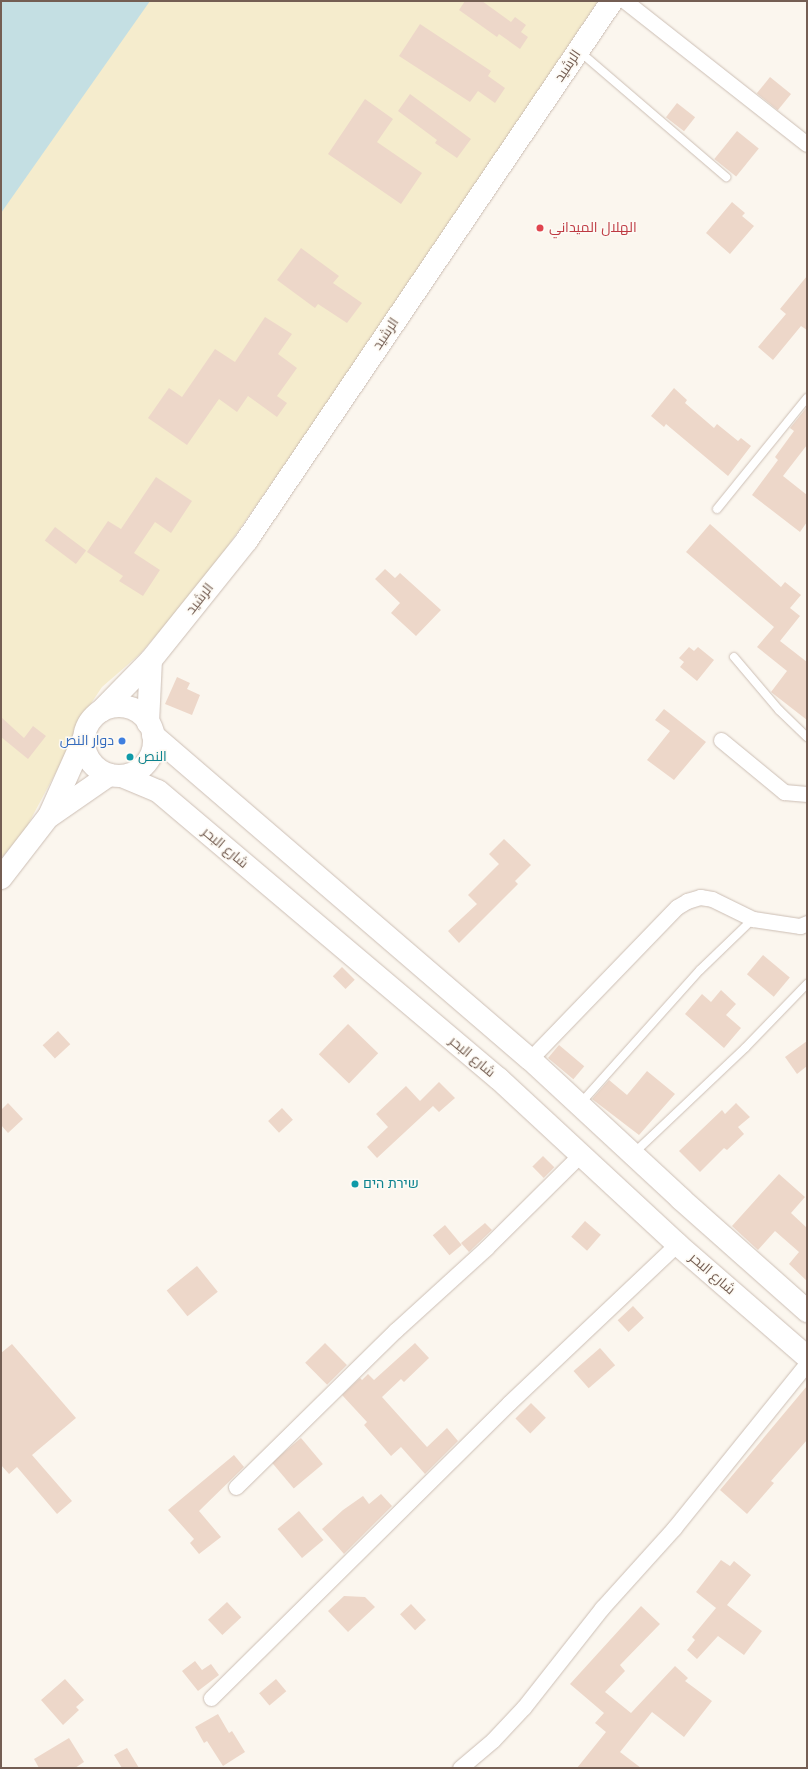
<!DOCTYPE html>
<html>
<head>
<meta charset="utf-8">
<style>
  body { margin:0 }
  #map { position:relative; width:808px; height:1769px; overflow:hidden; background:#fbf6ee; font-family:"Nunito Sans",Cairo,Heebo,sans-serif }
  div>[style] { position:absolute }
  .sand>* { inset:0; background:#f5eccd }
  .water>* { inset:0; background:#c4dfe3 }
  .building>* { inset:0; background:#edd7c9; transform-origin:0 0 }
  .roads { filter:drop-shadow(0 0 1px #ccbeb4) drop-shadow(0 0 1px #ccbeb4) }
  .service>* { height:8px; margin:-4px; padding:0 4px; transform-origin:4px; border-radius:4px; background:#fff }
  .minor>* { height:15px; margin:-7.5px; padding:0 7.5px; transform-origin:7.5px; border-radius:7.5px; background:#fff }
  .secondary>* { height:22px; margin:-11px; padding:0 11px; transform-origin:11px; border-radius:11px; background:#fff }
  .secondary>.ring { margin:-11px; padding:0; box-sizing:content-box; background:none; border:22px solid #fff; border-radius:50% }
  .dots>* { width:11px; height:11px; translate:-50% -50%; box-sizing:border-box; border:2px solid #fdfaf4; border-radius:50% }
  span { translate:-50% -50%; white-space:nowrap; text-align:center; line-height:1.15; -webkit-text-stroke:3px #fdfaf4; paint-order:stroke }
  .street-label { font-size:14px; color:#745e53 }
  .health-label { font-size:14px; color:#be3a42 }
  .left { translate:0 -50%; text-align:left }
  .shop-label { font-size:14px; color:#366cbe }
  .right { translate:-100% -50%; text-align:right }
  .culture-label { font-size:14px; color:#0d838f }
  .frame { position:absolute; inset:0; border:2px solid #745e53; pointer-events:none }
</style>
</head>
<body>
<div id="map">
  <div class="sand">
    <div style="clip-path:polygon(103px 1px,598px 1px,399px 300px,207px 576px,140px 654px,102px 687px,82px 717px,71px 744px,24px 832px,1px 858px,1px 148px)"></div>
  </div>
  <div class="water">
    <div style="clip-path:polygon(1px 1px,150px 1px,1px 213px)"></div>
  </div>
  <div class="building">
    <div style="clip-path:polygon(465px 1px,482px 1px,511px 22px,515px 17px,526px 25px,521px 32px,528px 37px,520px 49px,499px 34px,497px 37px,459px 10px)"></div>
    <div style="clip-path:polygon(420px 24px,491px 71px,488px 76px,505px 88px,495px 103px,478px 91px,470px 102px,399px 56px)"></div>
    <div style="left:770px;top:77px;width:27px;height:21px;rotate:39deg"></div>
    <div style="clip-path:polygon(410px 94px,471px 139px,457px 158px,435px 143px,437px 140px,398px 111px)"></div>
    <div style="clip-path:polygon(365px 99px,393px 119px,377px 142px,422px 173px,401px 204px,328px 154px)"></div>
    <div style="left:677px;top:103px;width:23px;height:18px;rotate:38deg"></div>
    <div style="left:737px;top:131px;width:28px;height:36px;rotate:39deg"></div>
    <div style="clip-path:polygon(732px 202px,745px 213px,742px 216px,754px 226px,730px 254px,706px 233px)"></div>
    <div style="clip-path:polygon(301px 248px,339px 276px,333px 283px,362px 303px,347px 323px,318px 304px,315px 308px,277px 280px)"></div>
    <div style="clip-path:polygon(807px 276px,807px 330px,801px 326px,773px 360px,758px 347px,786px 314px,780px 309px)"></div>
    <div style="clip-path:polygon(265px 317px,292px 334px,278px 354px,297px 368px,277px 396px,287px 403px,277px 417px,248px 396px,237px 412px,219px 399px,187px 445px,148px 418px,169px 388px,182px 397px,215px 349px,235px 362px)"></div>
    <div style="clip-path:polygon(674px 388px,687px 400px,685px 403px,714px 428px,717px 424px,738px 441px,741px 438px,751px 446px,728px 476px,666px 424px,664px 427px,651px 416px)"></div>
    <div style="clip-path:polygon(807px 407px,807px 445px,783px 476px,807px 495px,807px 522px,800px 532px,752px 495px,778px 460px,775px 457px,794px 431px,790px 428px)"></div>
    <div style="clip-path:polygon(156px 477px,192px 501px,171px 533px,155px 522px,134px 553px,160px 570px,143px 596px,119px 581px,123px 576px,87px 552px,108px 521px,121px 529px)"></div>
    <div style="clip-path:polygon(710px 524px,781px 587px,785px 582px,801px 595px,790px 608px,800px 616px,780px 641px,807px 662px,807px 720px,771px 692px,787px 671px,757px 647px,774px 627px,686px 552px)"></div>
    <div style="left:55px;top:527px;width:39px;height:17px;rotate:37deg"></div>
    <div style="clip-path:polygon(385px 569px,395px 578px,400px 573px,441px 610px,416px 636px,391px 613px,400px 603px,375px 579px)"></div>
    <div style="clip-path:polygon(689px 647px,694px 651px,698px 647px,714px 660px,697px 681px,680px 667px,684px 662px,679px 658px)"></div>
    <div style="clip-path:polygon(177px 677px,190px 683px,187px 689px,200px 695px,192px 715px,165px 704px)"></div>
    <div style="clip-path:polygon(664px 709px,706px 742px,674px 780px,647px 760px,670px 731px,655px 720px)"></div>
    <div style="clip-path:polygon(1px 717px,24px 738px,33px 726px,46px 736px,28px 759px,1px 737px)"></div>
    <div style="clip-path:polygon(504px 839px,531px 865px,515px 881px,518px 884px,459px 943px,448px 931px,477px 904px,468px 895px,499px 864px,489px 854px)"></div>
    <div style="left:763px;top:955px;width:35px;height:25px;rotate:40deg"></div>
    <div style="left:342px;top:967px;width:18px;height:13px;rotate:45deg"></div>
    <div style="clip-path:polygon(721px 990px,736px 1004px,726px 1015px,741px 1028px,724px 1048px,685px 1014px,702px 994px,711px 1002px)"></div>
    <div style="left:348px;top:1024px;width:42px;height:42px;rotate:44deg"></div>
    <div style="left:58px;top:1031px;width:18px;height:21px;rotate:47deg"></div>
    <div style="clip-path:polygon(807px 1041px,807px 1066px,797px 1074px,785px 1057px)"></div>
    <div style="left:559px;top:1045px;width:33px;height:17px;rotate:40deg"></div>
    <div style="clip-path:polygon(647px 1071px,675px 1094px,639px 1135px,592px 1099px,609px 1080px,627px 1095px)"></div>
    <div style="clip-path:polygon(439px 1082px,455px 1098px,439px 1112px,433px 1106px,377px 1158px,367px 1147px,388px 1127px,376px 1114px,406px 1086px,420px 1101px)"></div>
    <div style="clip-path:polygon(8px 1103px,23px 1119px,8px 1133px,1px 1125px,1px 1110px)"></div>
    <div style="clip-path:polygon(736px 1103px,750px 1117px,738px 1127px,744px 1134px,727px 1150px,724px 1148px,700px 1172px,679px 1151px,722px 1110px,725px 1114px)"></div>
    <div style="left:282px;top:1108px;width:16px;height:19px;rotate:47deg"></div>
    <div style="left:543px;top:1156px;width:16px;height:15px;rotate:45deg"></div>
    <div style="clip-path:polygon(779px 1174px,805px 1197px,791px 1213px,807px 1228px,807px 1281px,789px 1264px,799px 1252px,775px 1231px,758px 1250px,732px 1226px)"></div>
    <div style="left:585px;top:1221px;width:21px;height:21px;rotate:41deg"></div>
    <div style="clip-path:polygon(485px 1223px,492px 1230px,469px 1252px,461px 1243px)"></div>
    <div style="left:445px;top:1225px;width:26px;height:16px;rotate:50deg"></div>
    <div style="left:197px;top:1266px;width:33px;height:39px;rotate:51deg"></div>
    <div style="left:633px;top:1306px;width:16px;height:21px;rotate:47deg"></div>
    <div style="left:325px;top:1343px;width:31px;height:28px;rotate:45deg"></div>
    <div style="clip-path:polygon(415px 1343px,429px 1358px,404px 1382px,401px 1379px,382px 1397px,427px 1447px,447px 1428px,458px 1441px,425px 1474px,401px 1447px,391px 1456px,364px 1425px,367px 1422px,342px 1395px,360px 1378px,362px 1380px,368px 1374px,374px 1380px)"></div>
    <div style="clip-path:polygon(12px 1344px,76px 1418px,32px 1455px,72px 1501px,57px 1514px,17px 1467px,9px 1474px,1px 1465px,1px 1353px)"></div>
    <div style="left:600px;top:1348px;width:23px;height:35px;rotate:49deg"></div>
    <div style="clip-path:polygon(807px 1386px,807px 1440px,771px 1481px,774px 1483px,747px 1514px,720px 1490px)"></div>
    <div style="left:531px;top:1403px;width:21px;height:22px;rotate:45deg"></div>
    <div style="left:301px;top:1438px;width:34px;height:38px;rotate:50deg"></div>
    <div style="clip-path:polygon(234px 1455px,244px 1467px,199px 1511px,221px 1537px,199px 1554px,190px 1543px,194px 1539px,168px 1510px)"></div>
    <div style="clip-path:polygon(381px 1494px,392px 1506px,344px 1554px,322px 1529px,343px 1510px,363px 1496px,369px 1504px)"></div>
    <div style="left:299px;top:1511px;width:38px;height:28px;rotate:50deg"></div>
    <div style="clip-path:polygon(721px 1560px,730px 1566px,734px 1561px,751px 1575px,727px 1605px,762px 1631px,744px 1655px,718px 1636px,697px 1659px,687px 1650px,695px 1640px,692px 1637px,716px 1608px,696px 1592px)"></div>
    <div style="clip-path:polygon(344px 1596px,365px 1597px,375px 1607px,348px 1632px,328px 1611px)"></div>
    <div style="left:227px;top:1602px;width:21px;height:26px;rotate:47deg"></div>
    <div style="left:411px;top:1604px;width:22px;height:15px;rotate:47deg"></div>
    <div style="clip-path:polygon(641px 1606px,660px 1624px,620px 1665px,625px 1671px,605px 1692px,631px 1713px,675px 1666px,688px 1678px,685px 1681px,712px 1701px,684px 1737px,652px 1712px,620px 1752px,641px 1768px,577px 1768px,606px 1732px,595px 1723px,604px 1713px,570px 1684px)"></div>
    <div style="clip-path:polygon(195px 1661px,202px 1670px,211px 1664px,219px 1675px,198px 1691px,182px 1671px)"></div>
    <div style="clip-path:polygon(65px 1679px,84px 1700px,76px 1707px,79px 1710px,63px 1725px,41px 1700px)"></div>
    <div style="left:276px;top:1679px;width:16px;height:22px;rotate:50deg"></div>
    <div style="clip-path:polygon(218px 1714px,229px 1733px,232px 1731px,245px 1752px,223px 1766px,207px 1741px,204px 1743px,195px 1727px)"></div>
    <div style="clip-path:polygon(69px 1738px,84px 1762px,75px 1768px,39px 1768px,34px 1759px)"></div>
    <div style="clip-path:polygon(127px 1748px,139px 1768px,122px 1768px,114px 1755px)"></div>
  </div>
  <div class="roads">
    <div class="service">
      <div style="left:579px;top:51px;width:194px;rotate:40.6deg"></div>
      <div style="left:717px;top:509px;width:143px;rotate:-51deg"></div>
      <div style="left:734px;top:657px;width:70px;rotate:49.7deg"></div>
      <div style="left:779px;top:710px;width:39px;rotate:44deg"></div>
      <div style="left:580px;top:1104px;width:180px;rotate:-48.2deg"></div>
      <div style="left:700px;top:970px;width:74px;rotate:-43.9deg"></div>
      <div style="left:634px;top:1153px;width:153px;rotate:-43.4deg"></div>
      <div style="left:745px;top:1048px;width:89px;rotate:-45.9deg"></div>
    </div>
    <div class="minor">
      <div style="left:625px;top:1px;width:231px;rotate:38.2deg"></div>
      <div style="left:721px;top:740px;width:82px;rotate:39.5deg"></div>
      <div style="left:784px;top:792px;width:23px;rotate:5deg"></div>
      <div style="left:530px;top:1059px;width:211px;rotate:-46deg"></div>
      <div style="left:677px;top:907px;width:12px;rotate:-31deg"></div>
      <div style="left:687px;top:901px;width:14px;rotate:-17deg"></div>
      <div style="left:700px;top:897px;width:12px;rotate:9deg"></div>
      <div style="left:712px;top:899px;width:46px;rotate:26deg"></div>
      <div style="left:753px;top:919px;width:48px;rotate:8.5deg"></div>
      <div style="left:800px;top:926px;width:8px;rotate:-23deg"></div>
      <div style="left:236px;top:1487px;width:224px;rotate:-44.5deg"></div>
      <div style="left:396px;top:1330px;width:122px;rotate:-42.3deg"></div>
      <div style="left:486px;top:1248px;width:132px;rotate:-44.7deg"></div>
      <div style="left:211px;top:1698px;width:419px;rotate:-44.7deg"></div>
      <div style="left:509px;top:1403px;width:231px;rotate:-43.4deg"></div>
      <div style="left:460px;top:1768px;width:43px;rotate:-40.3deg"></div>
      <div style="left:493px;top:1740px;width:45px;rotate:-46.8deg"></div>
      <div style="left:524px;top:1707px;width:126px;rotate:-51.8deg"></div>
      <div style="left:602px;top:1608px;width:108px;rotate:-48deg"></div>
      <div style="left:674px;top:1528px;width:212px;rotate:-51.1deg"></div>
    </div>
    <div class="secondary">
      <div class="ring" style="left:84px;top:706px;width:48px;height:48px"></div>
      <div style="left:101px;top:711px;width:71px;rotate:-45.6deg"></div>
      <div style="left:151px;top:660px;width:154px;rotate:-51.3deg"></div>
      <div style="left:247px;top:540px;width:651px;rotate:-55.89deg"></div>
      <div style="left:148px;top:723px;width:63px;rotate:-87.3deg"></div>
      <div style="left:153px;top:735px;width:497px;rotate:40.7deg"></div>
      <div style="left:530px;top:1059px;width:206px;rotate:42.8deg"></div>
      <div style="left:681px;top:1199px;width:169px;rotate:41.6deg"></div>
      <div style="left:122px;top:776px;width:39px;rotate:23deg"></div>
      <div style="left:158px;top:791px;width:446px;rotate:40.2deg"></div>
      <div style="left:499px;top:1079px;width:243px;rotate:42.8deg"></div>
      <div style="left:677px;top:1244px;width:172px;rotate:41deg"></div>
      <div style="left:50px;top:816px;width:72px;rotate:-34.8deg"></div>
      <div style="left:1px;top:878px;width:78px;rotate:-52.3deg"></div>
      <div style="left:49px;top:816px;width:83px;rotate:-65.9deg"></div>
    </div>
  </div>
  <div class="dots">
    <div style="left:540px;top:228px;background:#e0444e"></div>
    <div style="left:122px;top:741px;background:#3f7fe0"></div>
    <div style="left:130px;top:757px;background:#0f9aa8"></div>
    <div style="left:355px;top:1184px;background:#0f9aa8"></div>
  </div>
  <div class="street-label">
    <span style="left:568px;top:66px;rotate:-56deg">الرشيد</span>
    <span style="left:386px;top:334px;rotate:-56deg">الرشيد</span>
    <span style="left:200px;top:599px;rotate:-52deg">الرشيد</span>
    <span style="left:225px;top:848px;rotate:40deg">شارع البحر</span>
    <span style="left:472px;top:1057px;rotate:40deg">شارع البحر</span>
    <span style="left:712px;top:1274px;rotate:41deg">شارع البحر</span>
  </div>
  <div class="health-label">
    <span class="left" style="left:549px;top:228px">الهلال الميداني</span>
  </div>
  <div class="shop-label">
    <span class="right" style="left:114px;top:741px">دوار النص</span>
  </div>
  <div class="culture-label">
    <span class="left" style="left:138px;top:757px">النص</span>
    <span class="left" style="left:363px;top:1184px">שירת הים</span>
  </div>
  <div class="frame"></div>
</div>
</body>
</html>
